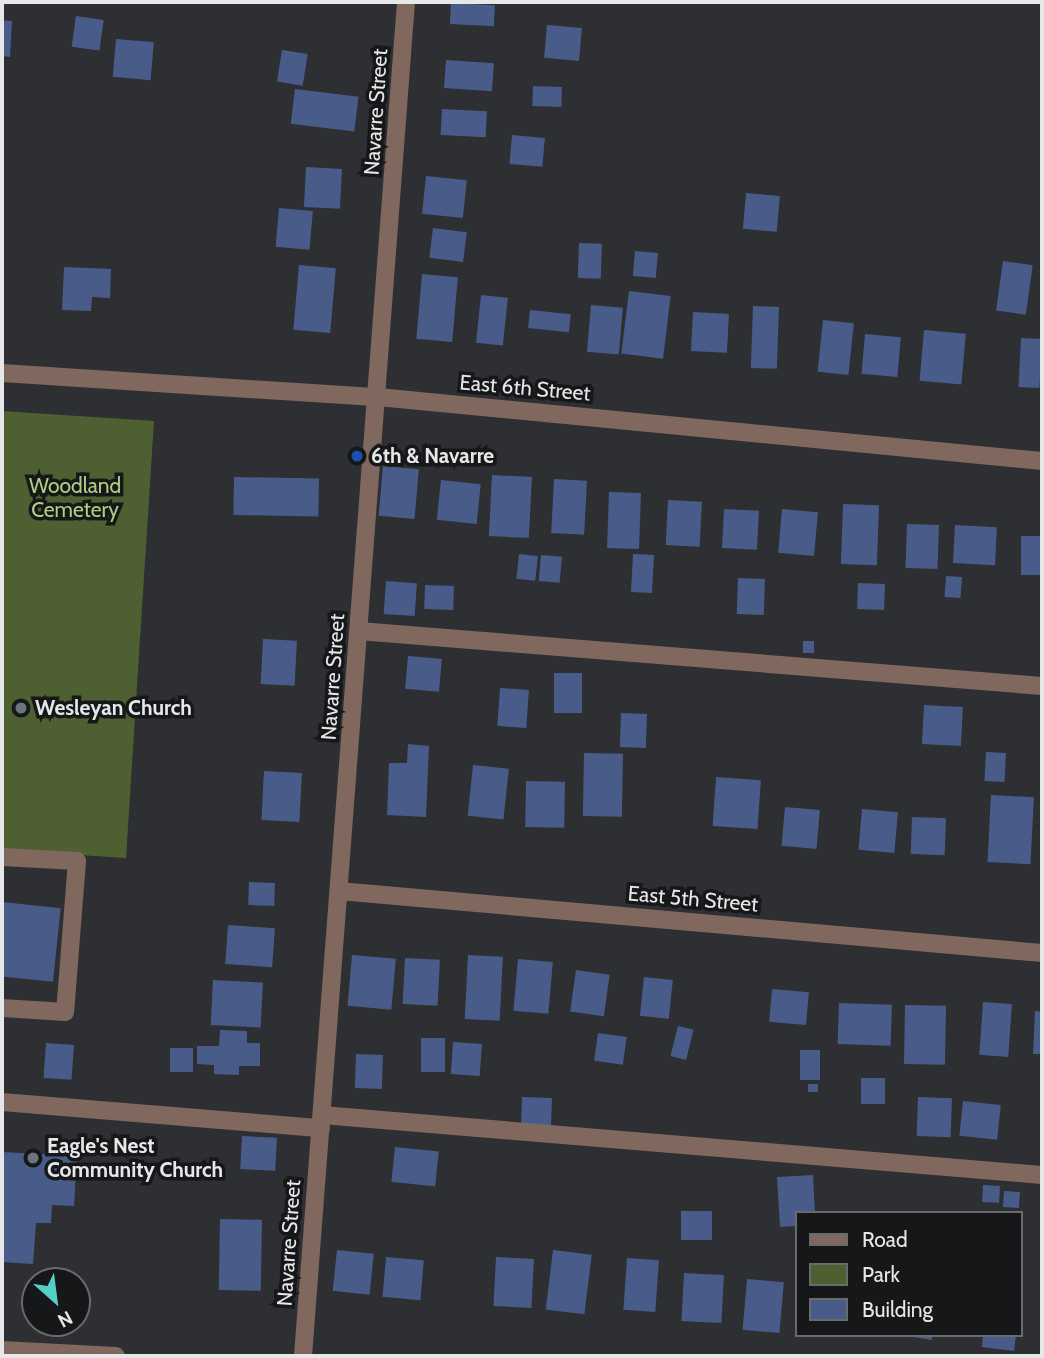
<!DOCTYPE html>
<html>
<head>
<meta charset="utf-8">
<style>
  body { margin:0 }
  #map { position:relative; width:1044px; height:1358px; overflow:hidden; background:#2d2f32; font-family:Cabin,sans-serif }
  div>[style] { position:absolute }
  .green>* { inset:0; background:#4e6032 }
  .building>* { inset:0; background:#495c89; transform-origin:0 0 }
  .minor>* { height:18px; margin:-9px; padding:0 9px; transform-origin:9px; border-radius:9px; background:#80685e }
  .dots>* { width:19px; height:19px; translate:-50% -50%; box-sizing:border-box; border:4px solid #161718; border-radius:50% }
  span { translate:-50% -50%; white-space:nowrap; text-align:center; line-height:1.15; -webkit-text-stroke:7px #161718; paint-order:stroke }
  .street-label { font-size:21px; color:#e6e7e9 }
  .poi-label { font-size:21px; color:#e6e7e9; font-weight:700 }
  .left { translate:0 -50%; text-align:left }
  .park-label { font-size:21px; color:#b0ce81 }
  .frame { position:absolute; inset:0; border:4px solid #e6e7e9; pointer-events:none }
  .legend { position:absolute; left:795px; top:1211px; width:228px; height:126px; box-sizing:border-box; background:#161718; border:2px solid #696a6c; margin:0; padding:9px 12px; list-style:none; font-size:21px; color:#e6e7e9 }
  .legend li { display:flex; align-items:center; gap:14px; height:35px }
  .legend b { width:35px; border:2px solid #696a6c }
  .north { position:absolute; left:21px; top:1267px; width:70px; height:70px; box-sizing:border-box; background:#161718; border:2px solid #696a6c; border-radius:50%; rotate:152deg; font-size:19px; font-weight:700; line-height:28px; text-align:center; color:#e6e7e9 }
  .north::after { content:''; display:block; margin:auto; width:24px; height:32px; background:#55cec5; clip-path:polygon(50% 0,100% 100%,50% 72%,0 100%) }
</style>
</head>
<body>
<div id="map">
  <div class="green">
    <div style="clip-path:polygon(2px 411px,154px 421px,126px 858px,2px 850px)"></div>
  </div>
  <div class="building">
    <div style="left:451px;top:3px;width:44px;height:21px;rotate:3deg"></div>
    <div style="left:76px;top:16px;width:28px;height:31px;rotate:8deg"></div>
    <div style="clip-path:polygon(2px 20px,12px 21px,10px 57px,2px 56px)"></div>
    <div style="left:547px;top:25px;width:35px;height:33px;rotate:5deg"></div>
    <div style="left:116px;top:39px;width:38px;height:38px;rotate:5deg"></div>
    <div style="left:282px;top:50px;width:26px;height:32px;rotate:9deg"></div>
    <div style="left:446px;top:60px;width:48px;height:28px;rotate:4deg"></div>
    <div style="left:533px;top:86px;width:29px;height:20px;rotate:2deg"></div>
    <div style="left:295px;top:89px;width:64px;height:35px;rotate:7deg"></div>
    <div style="left:442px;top:109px;width:45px;height:26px;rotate:3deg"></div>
    <div style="left:512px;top:135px;width:33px;height:29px;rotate:5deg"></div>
    <div style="left:306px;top:167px;width:36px;height:40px;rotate:3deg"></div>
    <div style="left:426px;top:176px;width:41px;height:38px;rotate:6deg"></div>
    <div style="left:746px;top:193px;width:34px;height:36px;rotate:5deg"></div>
    <div style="left:279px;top:208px;width:34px;height:39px;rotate:5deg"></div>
    <div style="left:433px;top:228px;width:34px;height:30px;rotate:7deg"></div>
    <div style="left:579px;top:243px;width:23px;height:35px;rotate:2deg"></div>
    <div style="left:635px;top:251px;width:23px;height:25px;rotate:5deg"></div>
    <div style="left:1003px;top:261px;width:30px;height:50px;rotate:8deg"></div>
    <div style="left:299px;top:265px;width:37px;height:65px;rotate:5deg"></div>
    <div style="clip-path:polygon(64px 267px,111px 269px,110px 298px,92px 297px,91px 311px,62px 310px)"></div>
    <div style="left:422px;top:274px;width:36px;height:65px;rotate:5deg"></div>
    <div style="left:629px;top:291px;width:42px;height:63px;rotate:7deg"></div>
    <div style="left:481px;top:295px;width:27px;height:48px;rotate:6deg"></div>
    <div style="left:591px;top:305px;width:32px;height:47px;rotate:5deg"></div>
    <div style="left:753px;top:306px;width:26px;height:62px;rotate:2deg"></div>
    <div style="left:530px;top:310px;width:41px;height:18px;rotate:6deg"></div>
    <div style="left:693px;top:312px;width:36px;height:39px;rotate:3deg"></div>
    <div style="left:823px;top:320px;width:31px;height:52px;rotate:6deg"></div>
    <div style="left:924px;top:330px;width:42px;height:51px;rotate:5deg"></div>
    <div style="left:865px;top:334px;width:36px;height:40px;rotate:5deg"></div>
    <div style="left:1021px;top:338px;width:21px;height:49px;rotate:3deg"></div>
    <div style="left:383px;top:466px;width:36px;height:50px;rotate:5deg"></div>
    <div style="left:492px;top:475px;width:40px;height:61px;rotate:3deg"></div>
    <div style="left:234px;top:477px;width:85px;height:38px;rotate:1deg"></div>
    <div style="left:554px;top:479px;width:33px;height:54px;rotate:3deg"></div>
    <div style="left:441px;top:480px;width:40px;height:40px;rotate:6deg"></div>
    <div style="left:609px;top:492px;width:32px;height:56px;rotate:2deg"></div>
    <div style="left:668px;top:500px;width:34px;height:45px;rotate:3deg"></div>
    <div style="left:843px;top:504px;width:36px;height:60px;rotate:2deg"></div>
    <div style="left:724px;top:509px;width:35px;height:39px;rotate:3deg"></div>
    <div style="left:782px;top:509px;width:36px;height:44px;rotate:5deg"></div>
    <div style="left:907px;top:524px;width:32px;height:44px;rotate:2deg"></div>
    <div style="left:955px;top:525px;width:42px;height:38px;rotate:3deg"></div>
    <div style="left:1021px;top:536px;width:21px;height:39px"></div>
    <div style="left:519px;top:554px;width:19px;height:25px;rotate:6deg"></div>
    <div style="left:633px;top:554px;width:21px;height:38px;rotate:3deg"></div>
    <div style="left:541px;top:555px;width:21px;height:26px;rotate:5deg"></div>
    <div style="left:946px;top:576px;width:16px;height:21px;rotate:4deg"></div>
    <div style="left:738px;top:578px;width:27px;height:36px;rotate:2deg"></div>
    <div style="left:386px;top:581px;width:31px;height:33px;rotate:4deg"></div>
    <div style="left:858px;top:583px;width:27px;height:26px;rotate:2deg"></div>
    <div style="left:425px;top:585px;width:29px;height:24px;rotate:2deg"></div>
    <div style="left:263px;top:639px;width:34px;height:45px;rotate:3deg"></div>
    <div style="left:803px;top:641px;width:11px;height:12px"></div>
    <div style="left:408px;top:656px;width:34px;height:33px;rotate:5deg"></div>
    <div style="left:554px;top:673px;width:28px;height:40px"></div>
    <div style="left:500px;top:688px;width:29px;height:38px;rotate:4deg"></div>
    <div style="left:924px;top:705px;width:39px;height:39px;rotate:3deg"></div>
    <div style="left:621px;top:713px;width:26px;height:34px;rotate:2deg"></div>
    <div style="clip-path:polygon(408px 744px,429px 746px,426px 817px,387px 815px,389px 763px,407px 763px)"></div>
    <div style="left:986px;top:752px;width:20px;height:29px;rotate:3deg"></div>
    <div style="left:584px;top:753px;width:39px;height:63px;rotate:1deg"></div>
    <div style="left:473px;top:765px;width:36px;height:51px;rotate:6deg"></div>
    <div style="left:264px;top:771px;width:38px;height:49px;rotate:3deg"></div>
    <div style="left:716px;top:777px;width:45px;height:49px;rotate:4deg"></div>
    <div style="left:526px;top:781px;width:39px;height:46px;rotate:1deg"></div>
    <div style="left:991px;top:795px;width:43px;height:67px;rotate:3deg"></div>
    <div style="left:785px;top:807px;width:35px;height:39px;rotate:5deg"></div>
    <div style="left:862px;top:809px;width:36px;height:41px;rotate:5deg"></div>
    <div style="left:912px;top:817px;width:34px;height:37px;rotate:2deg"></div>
    <div style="left:249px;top:882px;width:26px;height:23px;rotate:2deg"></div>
    <div style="left:2px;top:902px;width:59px;height:74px;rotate:6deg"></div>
    <div style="left:228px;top:925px;width:47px;height:39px;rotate:4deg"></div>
    <div style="left:352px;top:955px;width:44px;height:51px;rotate:5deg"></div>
    <div style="left:468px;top:955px;width:35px;height:64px;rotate:3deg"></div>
    <div style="left:405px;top:958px;width:35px;height:46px;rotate:3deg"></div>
    <div style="left:518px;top:959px;width:35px;height:52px;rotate:5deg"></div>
    <div style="left:576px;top:970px;width:34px;height:42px;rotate:8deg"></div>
    <div style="left:644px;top:977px;width:29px;height:39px;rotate:6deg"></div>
    <div style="left:213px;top:980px;width:50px;height:45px;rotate:3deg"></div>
    <div style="left:772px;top:989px;width:37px;height:33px;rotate:5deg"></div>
    <div style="left:983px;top:1002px;width:29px;height:53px;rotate:4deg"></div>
    <div style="left:839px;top:1003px;width:53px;height:41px;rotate:2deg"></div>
    <div style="left:905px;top:1005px;width:41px;height:59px;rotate:1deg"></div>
    <div style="clip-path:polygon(1035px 1011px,1042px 1012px,1042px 1054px,1033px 1054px)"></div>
    <div style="left:678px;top:1026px;width:16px;height:31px;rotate:14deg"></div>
    <div style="clip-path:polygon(220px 1030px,247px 1031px,247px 1043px,260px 1043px,260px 1066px,239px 1066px,239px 1075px,214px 1074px,214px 1065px,197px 1064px,197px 1046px,219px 1046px)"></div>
    <div style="left:598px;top:1033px;width:29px;height:28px;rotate:8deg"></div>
    <div style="left:421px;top:1038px;width:24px;height:34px"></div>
    <div style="left:453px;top:1042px;width:29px;height:32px;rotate:4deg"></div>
    <div style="left:46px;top:1043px;width:28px;height:35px;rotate:4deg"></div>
    <div style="left:170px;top:1048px;width:23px;height:24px"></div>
    <div style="left:800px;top:1050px;width:20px;height:30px"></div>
    <div style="left:356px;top:1054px;width:27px;height:34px;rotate:2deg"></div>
    <div style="left:861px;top:1078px;width:24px;height:26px"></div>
    <div style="left:808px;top:1084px;width:10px;height:8px"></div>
    <div style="left:522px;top:1097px;width:30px;height:29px;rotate:2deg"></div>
    <div style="left:918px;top:1097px;width:34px;height:39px;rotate:2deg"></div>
    <div style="left:963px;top:1101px;width:38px;height:35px;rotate:6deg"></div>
    <div style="left:242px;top:1136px;width:35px;height:33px;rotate:3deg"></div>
    <div style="left:395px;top:1147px;width:44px;height:35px;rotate:6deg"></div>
    <div style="clip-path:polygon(2px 1152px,77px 1156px,74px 1206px,52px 1205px,51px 1223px,36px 1223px,33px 1264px,2px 1262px)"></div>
    <div style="clip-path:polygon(813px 1175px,815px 1213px,797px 1213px,797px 1226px,780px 1227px,777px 1177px)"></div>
    <div style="left:983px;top:1185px;width:17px;height:17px;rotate:3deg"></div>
    <div style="left:1004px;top:1191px;width:16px;height:16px;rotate:4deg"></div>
    <div style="left:681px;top:1211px;width:31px;height:29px"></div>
    <div style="left:220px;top:1219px;width:42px;height:71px;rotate:1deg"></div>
    <div style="left:337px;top:1250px;width:37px;height:41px;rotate:6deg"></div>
    <div style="left:553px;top:1250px;width:39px;height:60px;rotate:7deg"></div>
    <div style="left:386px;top:1257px;width:38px;height:40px;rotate:5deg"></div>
    <div style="left:496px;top:1257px;width:38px;height:49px;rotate:3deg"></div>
    <div style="left:627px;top:1258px;width:32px;height:52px;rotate:4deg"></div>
    <div style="left:684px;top:1273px;width:40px;height:48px;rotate:3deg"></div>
    <div style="left:747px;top:1279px;width:37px;height:51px;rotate:5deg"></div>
    <div style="clip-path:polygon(901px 1335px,932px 1335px,932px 1340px)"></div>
    <div style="clip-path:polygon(983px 1335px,1016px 1335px,1014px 1351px,982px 1347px)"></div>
  </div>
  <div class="minor">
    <div style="left:2px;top:373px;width:377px;rotate:3.7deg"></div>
    <div style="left:378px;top:397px;width:667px;rotate:5.51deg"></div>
    <div style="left:359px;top:631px;width:685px;rotate:4.6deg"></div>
    <div style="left:2px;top:857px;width:75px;rotate:3.1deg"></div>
    <div style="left:77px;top:861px;width:151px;rotate:94.5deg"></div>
    <div style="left:65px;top:1012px;width:63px;rotate:-176.4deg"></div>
    <div style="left:339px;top:891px;width:706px;rotate:5.04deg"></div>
    <div style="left:2px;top:1102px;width:320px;rotate:4.7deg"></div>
    <div style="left:322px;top:1115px;width:722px;rotate:4.76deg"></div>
    <div style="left:2px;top:1350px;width:114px;rotate:3deg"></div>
    <div style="left:303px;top:1356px;width:1358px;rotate:-85.65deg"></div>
  </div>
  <div class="dots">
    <div style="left:357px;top:456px;background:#1a4fb4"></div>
    <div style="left:21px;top:708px;background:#6b7280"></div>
    <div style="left:33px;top:1158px;background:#6b7280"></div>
  </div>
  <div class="street-label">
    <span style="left:376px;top:112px;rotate:-86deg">Navarre Street</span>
    <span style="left:525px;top:388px;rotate:5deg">East 6th Street</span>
    <span style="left:333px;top:677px;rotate:-86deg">Navarre Street</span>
    <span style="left:693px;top:899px;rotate:5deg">East 5th Street</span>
    <span style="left:289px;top:1243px;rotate:-86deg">Navarre Street</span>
  </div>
  <div class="poi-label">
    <span class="left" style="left:371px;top:456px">6th &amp; Navarre</span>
    <span class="left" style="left:35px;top:708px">Wesleyan Church</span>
    <span class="left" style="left:47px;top:1158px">Eagle's Nest<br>Community Church</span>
  </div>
  <div class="park-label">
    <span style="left:75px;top:498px">Woodland<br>Cemetery</span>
  </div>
  <div class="frame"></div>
  <ul class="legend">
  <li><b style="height:9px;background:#80685e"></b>Road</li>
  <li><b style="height:19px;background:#4e6032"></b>Park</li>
  <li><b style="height:19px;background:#495c89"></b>Building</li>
  </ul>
  <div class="north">N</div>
</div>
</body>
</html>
